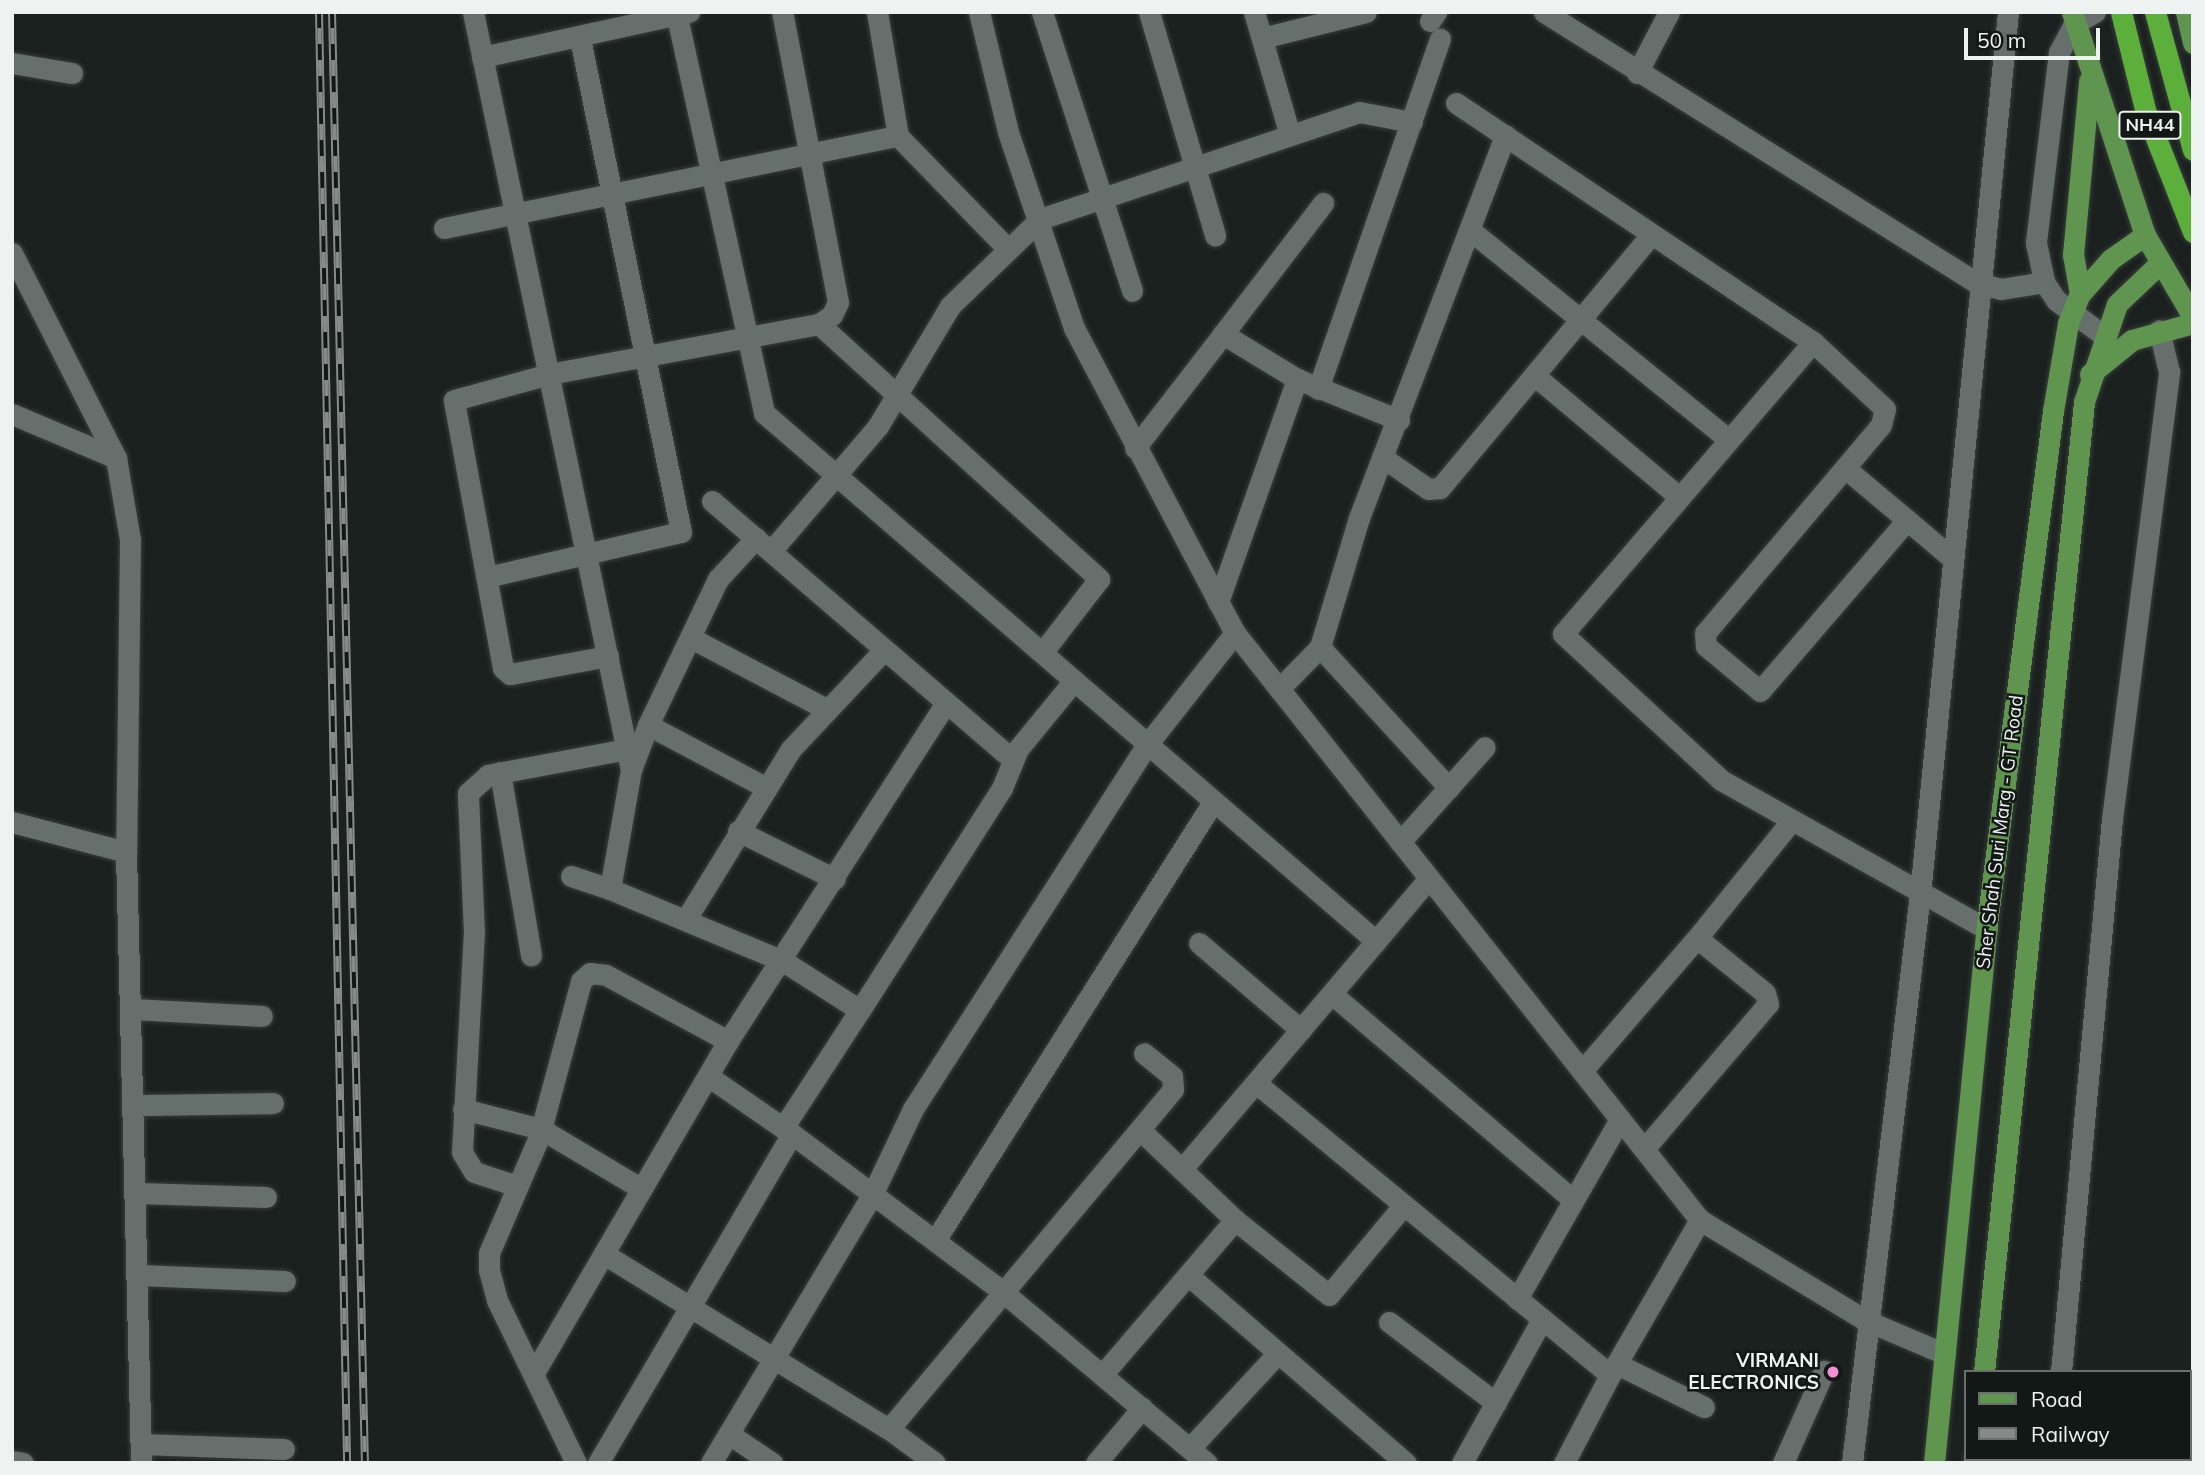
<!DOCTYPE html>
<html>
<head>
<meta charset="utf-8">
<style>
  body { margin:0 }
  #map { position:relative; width:2205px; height:1475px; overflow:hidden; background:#1b211f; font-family:Mulish,sans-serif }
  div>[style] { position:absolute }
  .roads { filter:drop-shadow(0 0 2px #393e3c) drop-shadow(0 0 2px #393e3c) }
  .minor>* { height:21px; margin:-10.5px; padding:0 10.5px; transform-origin:10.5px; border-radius:10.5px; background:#676f6c }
  .major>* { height:21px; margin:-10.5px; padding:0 10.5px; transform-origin:10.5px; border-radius:10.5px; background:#60954f }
  .highway>* { height:21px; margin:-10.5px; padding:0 10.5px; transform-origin:10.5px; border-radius:10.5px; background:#5caf3b }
  .rail>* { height:8px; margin-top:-4px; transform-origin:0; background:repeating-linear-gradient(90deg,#121816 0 16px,#868b8a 0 32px); box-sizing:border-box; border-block:2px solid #868b8a }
  .dots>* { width:19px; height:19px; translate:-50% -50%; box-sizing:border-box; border:4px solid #121816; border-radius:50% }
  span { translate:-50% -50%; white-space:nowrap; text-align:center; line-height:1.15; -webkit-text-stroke:5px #121816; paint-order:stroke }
  .shield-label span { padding:2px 5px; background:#121816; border:2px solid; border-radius:5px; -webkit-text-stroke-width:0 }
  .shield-label { font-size:18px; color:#eef2f1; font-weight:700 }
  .street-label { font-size:19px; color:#eef2f1 }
  .poi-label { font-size:19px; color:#eef2f1; font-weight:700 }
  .right { translate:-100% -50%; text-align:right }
  .frame { position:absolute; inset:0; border:14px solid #eef2f1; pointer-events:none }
  .legend { position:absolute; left:1964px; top:1370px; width:228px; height:91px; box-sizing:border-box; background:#121816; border:2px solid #6a6f6e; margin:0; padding:9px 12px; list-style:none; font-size:21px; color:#eef2f1 }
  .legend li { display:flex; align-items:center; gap:14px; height:35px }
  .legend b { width:35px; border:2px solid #6a6f6e }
  .scale { position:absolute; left:1964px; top:28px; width:136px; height:32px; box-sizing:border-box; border:4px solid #eef2f1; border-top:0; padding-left:9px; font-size:21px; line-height:24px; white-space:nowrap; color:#eef2f1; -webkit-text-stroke:5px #121816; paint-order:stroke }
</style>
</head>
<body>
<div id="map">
  <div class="roads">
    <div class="minor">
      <div style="left:473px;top:12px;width:774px;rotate:78.23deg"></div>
      <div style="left:676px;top:12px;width:411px;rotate:77.6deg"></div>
      <div style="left:764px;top:413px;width:808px;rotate:40.79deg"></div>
      <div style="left:1376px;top:941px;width:82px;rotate:-49.9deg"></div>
      <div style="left:877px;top:12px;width:126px;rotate:80.4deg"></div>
      <div style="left:979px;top:12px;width:123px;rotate:76.4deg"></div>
      <div style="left:1008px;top:132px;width:207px;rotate:71.4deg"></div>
      <div style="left:1074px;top:328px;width:345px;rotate:62.2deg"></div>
      <div style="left:1235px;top:633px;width:749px;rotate:51.62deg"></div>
      <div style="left:1700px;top:1220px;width:193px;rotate:31.2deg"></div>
      <div style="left:1865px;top:1320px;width:87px;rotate:23deg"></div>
      <div style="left:1042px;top:12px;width:293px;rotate:72.1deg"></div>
      <div style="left:1149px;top:12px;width:233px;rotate:73.5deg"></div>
      <div style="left:1254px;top:12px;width:128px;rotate:73.7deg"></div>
      <div style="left:1544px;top:12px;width:511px;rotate:32.04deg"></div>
      <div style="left:1977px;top:283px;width:25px;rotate:14deg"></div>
      <div style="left:2001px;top:289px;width:44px;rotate:-9.2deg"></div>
      <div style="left:2095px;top:12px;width:24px;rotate:150deg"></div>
      <div style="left:2074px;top:24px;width:32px;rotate:118deg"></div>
      <div style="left:2059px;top:52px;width:192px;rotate:96.9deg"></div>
      <div style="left:2036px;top:243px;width:40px;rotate:78deg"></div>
      <div style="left:2044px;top:282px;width:23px;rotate:56deg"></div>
      <div style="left:2057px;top:301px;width:57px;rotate:36.5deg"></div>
      <div style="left:1430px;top:21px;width:11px;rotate:-56deg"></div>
      <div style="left:1262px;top:38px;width:107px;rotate:-14deg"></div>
      <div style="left:482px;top:57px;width:212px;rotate:-12.3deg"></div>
      <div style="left:12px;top:63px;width:61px;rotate:9.5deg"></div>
      <div style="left:1637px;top:73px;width:69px;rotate:-62.3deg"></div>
      <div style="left:1456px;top:103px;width:430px;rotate:33.8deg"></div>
      <div style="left:1813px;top:342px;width:98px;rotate:42.9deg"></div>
      <div style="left:1885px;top:409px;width:16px;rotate:104deg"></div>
      <div style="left:1881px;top:425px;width:272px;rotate:130.2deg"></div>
      <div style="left:1705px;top:633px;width:13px;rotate:86deg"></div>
      <div style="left:1706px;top:646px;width:70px;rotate:39.8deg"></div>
      <div style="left:1760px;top:691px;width:225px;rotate:-49.3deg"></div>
      <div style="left:1907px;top:520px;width:60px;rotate:40.3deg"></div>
      <div style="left:444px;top:228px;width:463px;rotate:-11.5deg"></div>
      <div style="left:898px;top:136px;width:156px;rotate:45.8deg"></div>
      <div style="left:1470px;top:230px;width:331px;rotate:39deg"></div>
      <div style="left:12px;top:253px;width:230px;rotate:63.1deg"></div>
      <div style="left:116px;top:458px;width:83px;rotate:80.3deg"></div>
      <div style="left:130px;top:540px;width:312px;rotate:90.7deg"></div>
      <div style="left:126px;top:852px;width:611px;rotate:88.59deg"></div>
      <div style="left:819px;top:324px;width:379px;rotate:42.3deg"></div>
      <div style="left:1099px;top:579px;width:93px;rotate:127.6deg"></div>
      <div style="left:1223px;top:334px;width:165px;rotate:-52.6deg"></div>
      <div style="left:1813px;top:342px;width:384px;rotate:130.6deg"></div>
      <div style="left:1563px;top:634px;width:215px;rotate:42.7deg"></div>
      <div style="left:1721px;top:780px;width:305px;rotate:29.3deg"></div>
      <div style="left:1534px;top:375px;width:187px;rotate:40deg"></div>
      <div style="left:1318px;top:389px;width:371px;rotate:-70.8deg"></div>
      <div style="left:12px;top:414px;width:113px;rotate:22.9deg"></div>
      <div style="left:1135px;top:448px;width:144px;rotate:-52.3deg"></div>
      <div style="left:1223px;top:334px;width:87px;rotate:31.3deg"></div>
      <div style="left:1297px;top:379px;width:110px;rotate:21.9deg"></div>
      <div style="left:1382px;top:457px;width:56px;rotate:34.8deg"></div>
      <div style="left:1428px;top:489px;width:12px;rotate:-5deg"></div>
      <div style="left:1440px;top:488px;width:327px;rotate:-50.2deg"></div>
      <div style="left:1845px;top:468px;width:81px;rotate:40deg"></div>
      <div style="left:712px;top:501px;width:397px;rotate:40.7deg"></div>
      <div style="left:771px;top:551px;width:165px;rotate:-49.4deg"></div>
      <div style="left:878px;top:426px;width:140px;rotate:-59deg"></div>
      <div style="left:950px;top:306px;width:125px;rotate:-44deg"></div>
      <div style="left:1040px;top:219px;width:336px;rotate:-18.5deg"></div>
      <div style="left:1359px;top:112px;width:54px;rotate:10.7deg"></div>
      <div style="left:487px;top:577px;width:199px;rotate:-13.1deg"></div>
      <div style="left:681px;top:532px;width:504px;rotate:-101.56deg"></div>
      <div style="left:1218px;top:602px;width:237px;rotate:-70.5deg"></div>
      <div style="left:691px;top:638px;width:153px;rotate:27.7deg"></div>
      <div style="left:608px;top:656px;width:100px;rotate:169.6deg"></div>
      <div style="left:510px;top:674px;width:9px;rotate:-139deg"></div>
      <div style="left:503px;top:668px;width:272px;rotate:-100.4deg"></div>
      <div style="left:454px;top:400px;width:98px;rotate:-15.3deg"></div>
      <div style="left:549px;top:374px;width:275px;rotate:-10.5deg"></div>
      <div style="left:819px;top:324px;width:16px;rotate:-35deg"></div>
      <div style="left:832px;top:315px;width:14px;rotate:-65deg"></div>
      <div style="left:838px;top:302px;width:295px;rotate:-100.9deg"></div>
      <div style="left:1279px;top:689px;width:59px;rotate:-45.7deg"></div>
      <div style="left:648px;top:725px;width:132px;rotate:27.9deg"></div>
      <div style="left:500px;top:772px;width:186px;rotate:80.4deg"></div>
      <div style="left:1449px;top:788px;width:191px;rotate:-132.5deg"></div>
      <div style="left:1320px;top:647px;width:135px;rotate:-73.2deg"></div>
      <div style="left:1359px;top:518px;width:410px;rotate:-69.1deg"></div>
      <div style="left:12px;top:822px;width:118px;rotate:14.7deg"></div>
      <div style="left:738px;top:831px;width:108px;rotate:26.3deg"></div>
      <div style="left:1400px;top:842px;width:127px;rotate:-48.2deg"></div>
      <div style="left:571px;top:876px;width:41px;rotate:18.4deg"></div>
      <div style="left:610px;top:889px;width:121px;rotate:-80deg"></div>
      <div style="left:631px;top:770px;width:48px;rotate:-69.3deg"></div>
      <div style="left:648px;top:725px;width:162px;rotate:-64.4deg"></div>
      <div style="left:718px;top:579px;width:56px;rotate:-47.2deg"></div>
      <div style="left:610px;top:889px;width:187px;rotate:22.6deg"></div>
      <div style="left:783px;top:961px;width:91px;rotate:32.5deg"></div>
      <div style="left:860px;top:1010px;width:264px;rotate:-57.4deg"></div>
      <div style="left:1002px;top:788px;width:42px;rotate:-67.7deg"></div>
      <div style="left:1018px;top:749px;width:85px;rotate:-50.7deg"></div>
      <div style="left:686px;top:919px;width:200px;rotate:-58.3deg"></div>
      <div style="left:791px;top:749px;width:134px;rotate:-46.8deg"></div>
      <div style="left:1199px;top:943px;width:134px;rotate:40.5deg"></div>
      <div style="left:1332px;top:994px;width:317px;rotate:40.5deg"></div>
      <div style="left:134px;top:1009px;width:128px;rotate:3.1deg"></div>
      <div style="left:1582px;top:1071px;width:176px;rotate:-49.2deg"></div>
      <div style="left:1256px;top:1083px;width:459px;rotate:39.5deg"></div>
      <div style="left:1610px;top:1375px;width:179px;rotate:-59.9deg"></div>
      <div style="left:136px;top:1105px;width:137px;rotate:-0.8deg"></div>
      <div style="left:463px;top:1109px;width:81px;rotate:14.4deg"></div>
      <div style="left:541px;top:1129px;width:117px;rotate:30.7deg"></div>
      <div style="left:783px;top:1128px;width:141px;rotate:-56.9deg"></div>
      <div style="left:792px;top:1134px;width:264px;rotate:36.8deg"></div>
      <div style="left:1003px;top:1292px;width:266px;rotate:40deg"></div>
      <div style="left:1644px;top:1149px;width:191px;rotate:-49.5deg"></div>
      <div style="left:1768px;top:1004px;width:11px;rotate:-105deg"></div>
      <div style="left:1765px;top:993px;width:87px;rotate:-141deg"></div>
      <div style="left:1697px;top:938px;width:150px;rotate:-51.2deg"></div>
      <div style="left:1182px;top:1169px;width:299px;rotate:-49.6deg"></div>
      <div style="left:517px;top:1186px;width:45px;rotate:-162deg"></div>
      <div style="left:474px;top:1172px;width:23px;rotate:-121deg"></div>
      <div style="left:462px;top:1152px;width:219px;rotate:-86.9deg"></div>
      <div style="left:474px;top:933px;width:140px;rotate:-92.5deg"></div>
      <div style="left:468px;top:793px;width:27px;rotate:-42deg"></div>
      <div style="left:488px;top:775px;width:141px;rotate:-10.6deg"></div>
      <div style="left:138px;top:1193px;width:128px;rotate:1.8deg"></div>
      <div style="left:1235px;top:1220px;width:120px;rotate:38.6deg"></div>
      <div style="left:1329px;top:1295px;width:116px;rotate:-50.3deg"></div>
      <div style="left:936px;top:1239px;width:517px;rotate:-57.63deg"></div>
      <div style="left:604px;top:1254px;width:334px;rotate:31.6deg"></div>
      <div style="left:889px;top:1429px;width:443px;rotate:-50.1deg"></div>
      <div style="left:1173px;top:1089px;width:13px;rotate:-94deg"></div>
      <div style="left:1172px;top:1076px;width:36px;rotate:-141deg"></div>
      <div style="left:139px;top:1275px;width:146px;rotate:2.4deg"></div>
      <div style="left:1188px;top:1275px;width:288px;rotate:40.8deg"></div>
      <div style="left:1517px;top:1299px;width:207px;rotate:-60.2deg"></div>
      <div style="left:1389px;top:1322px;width:134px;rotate:37.1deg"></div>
      <div style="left:1617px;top:1364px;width:97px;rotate:26.3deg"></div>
      <div style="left:2061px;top:1372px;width:555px;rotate:-84.73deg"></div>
      <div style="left:2112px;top:819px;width:451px;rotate:-82.7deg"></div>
      <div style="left:2169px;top:372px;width:43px;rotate:-103.4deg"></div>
      <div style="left:534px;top:1373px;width:385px;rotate:-59.7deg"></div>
      <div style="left:728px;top:1041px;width:401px;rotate:-57.2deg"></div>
      <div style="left:1102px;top:1375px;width:204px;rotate:-49.4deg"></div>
      <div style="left:1235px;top:1220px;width:131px;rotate:-136.5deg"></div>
      <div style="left:889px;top:1429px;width:57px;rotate:36.5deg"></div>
      <div style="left:729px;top:1434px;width:52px;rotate:34deg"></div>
      <div style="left:141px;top:1444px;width:143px;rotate:2deg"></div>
      <div style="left:1190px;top:1448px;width:128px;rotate:-47.2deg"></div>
      <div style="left:12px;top:1461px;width:11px;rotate:10deg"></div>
      <div style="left:576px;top:1463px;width:181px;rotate:-115.9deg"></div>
      <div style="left:497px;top:1300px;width:31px;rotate:-105deg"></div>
      <div style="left:489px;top:1270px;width:17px;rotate:-90deg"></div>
      <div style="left:489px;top:1253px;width:126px;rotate:-66.7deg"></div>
      <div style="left:539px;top:1137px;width:162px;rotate:-74.9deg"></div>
      <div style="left:581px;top:981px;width:12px;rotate:-42deg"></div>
      <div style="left:590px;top:973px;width:16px;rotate:7deg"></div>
      <div style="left:606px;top:975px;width:139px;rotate:28.4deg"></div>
      <div style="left:598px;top:1463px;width:382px;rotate:-59.5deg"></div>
      <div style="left:792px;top:1134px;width:102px;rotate:-145.4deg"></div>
      <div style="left:711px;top:1463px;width:313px;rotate:-59deg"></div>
      <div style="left:872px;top:1195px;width:95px;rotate:-64.5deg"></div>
      <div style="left:913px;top:1109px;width:431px;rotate:-57.3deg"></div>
      <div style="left:1146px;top:746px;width:144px;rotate:-51.8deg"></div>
      <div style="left:1096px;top:1463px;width:72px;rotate:-50.1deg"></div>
      <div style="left:1462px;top:1463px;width:165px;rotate:-60.9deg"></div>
      <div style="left:1564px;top:1463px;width:99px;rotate:-62.4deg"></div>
      <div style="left:1783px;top:1463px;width:101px;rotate:-66deg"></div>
      <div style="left:1852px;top:1463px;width:573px;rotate:-83.19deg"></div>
      <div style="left:1920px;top:894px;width:886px;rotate:-84.3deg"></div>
      <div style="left:2047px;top:1463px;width:4px;rotate:-76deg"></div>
    </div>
    <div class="major">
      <div style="left:2072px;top:12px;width:235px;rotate:71.9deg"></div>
      <div style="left:2145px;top:235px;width:95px;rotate:59.7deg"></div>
      <div style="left:2186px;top:12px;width:32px;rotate:77deg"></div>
      <div style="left:2080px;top:294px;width:40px;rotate:-100deg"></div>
      <div style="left:2073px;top:255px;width:175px;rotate:-84.7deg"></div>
      <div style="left:2090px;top:374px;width:54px;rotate:-39deg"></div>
      <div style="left:2132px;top:340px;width:63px;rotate:-15.6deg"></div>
      <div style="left:1984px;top:1372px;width:975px;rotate:-84.11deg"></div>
      <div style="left:2084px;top:402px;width:103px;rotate:-71.4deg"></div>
      <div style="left:2117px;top:304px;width:59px;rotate:-43.6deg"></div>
      <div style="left:1934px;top:1463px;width:542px;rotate:-84.38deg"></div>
      <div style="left:1987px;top:924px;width:517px;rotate:-82.67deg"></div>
      <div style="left:2053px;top:411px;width:89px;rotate:-80.3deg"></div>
      <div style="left:2068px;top:323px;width:31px;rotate:-68deg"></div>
      <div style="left:2080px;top:294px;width:47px;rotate:-48.5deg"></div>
      <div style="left:2111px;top:259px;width:42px;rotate:-35.2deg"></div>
      <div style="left:1974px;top:1463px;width:4px;rotate:-90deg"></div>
    </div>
    <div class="highway">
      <div style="left:2121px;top:12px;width:104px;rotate:76.1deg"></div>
      <div style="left:2146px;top:113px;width:128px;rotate:68.4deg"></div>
      <div style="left:2155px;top:12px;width:143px;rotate:74.6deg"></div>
    </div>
  </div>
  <div class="rail">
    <div style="left:319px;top:12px;width:1451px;rotate:88.89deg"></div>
    <div style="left:332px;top:12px;width:1451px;rotate:88.7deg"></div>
  </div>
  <div class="dots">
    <div style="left:1833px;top:1372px;background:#f491d4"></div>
  </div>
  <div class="shield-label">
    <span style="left:2150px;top:125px">NH44</span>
  </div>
  <div class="street-label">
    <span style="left:2000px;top:832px;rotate:-83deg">Sher Shah Suri Marg - GT Road</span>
  </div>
  <div class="poi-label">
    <span class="right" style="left:1819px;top:1372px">VIRMANI<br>ELECTRONICS</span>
  </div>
  <div class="frame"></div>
  <ul class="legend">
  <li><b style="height:9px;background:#60954f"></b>Road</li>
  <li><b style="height:9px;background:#868b8a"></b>Railway</li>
  </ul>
  <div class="scale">50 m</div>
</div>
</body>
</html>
